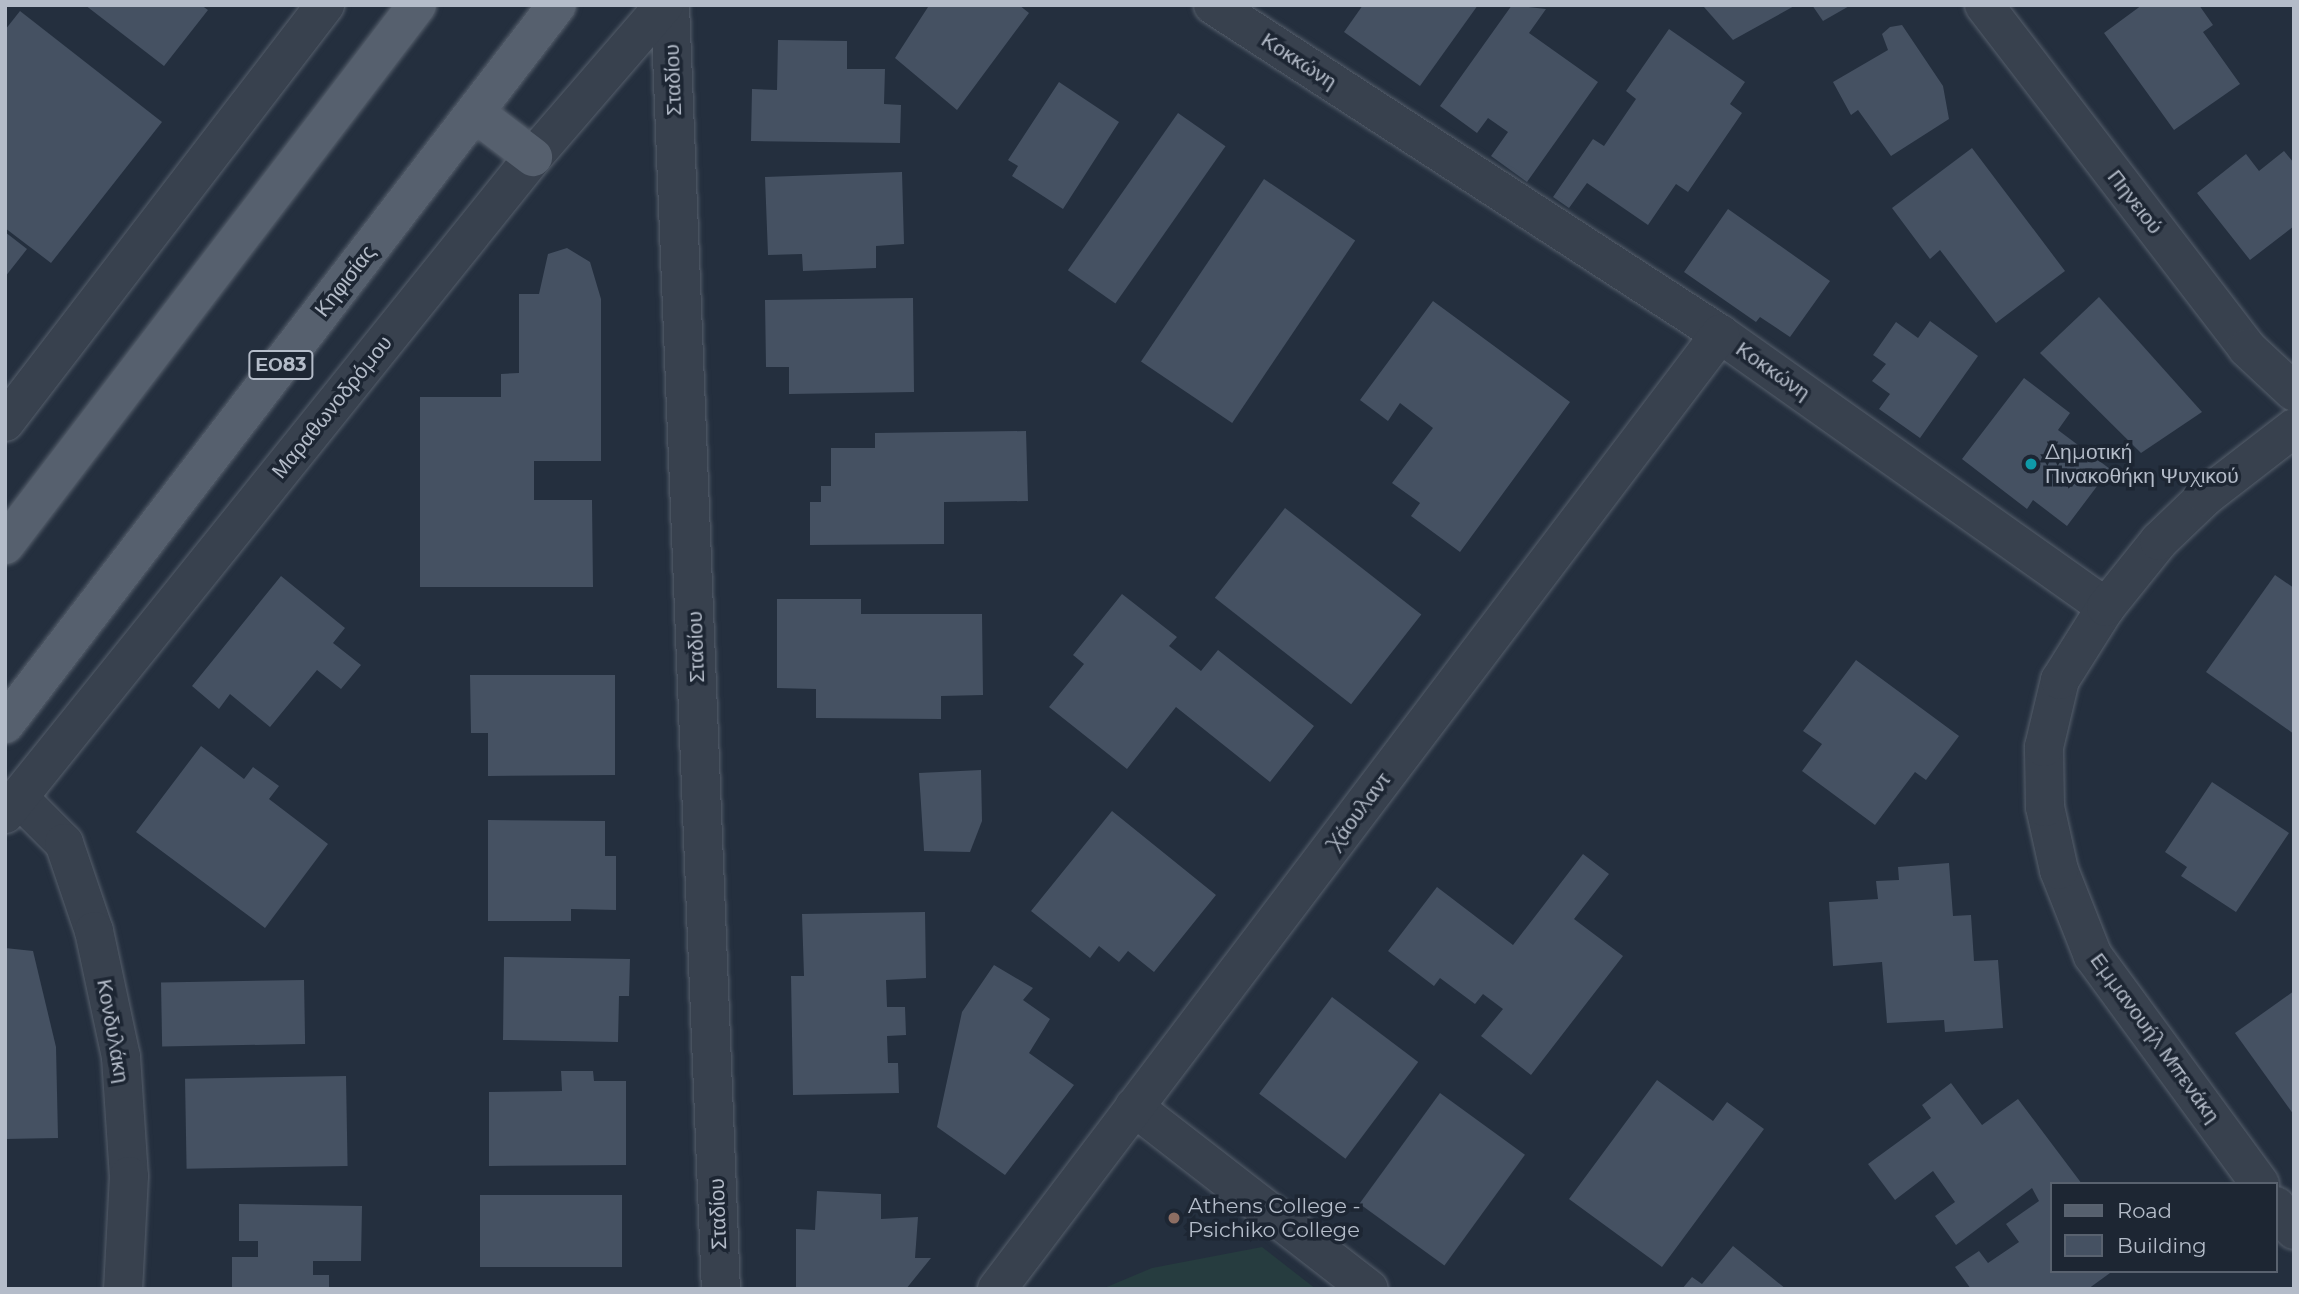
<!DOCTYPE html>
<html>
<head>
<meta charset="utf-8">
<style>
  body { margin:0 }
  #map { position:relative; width:2299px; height:1294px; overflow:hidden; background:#242f3e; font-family:Montserrat,sans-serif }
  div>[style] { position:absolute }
  .green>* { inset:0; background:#263c3f }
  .building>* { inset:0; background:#455162; transform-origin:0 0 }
  .roads { filter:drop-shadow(0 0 2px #565f6c) drop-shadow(0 0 2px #565f6c) }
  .minor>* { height:38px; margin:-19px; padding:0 19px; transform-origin:19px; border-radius:19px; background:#38414e }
  .tertiary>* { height:38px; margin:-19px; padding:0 19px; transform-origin:19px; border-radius:19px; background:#38414e }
  .primary>* { height:38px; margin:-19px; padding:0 19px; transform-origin:19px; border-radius:19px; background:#56606e }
  .dots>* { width:19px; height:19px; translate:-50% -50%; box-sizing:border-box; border:4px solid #1d2633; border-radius:50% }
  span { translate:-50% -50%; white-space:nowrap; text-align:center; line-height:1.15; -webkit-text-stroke:7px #1d2633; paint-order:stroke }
  .shield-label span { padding:2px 5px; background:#1d2633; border:2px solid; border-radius:5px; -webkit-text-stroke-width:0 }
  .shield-label { font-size:19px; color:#b4bcc9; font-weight:700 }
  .street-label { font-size:21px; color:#b4bcc9 }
  .poi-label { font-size:21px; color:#b4bcc9 }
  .left { translate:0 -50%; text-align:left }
  .frame { position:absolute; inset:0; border:7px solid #b4bcc9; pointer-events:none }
  .legend { position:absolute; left:2050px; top:1182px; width:228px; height:91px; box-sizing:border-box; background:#1d2633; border:2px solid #59626f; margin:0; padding:9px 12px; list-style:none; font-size:21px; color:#b4bcc9 }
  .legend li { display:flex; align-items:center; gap:14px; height:35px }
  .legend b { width:35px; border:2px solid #59626f }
</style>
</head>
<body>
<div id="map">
  <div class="green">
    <div style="clip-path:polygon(1262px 1247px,1316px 1289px,1102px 1289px,1152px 1268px)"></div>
  </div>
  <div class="building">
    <div style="clip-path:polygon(85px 5px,201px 5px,208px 10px,164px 66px)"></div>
    <div style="clip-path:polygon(925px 5px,1019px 5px,1029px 13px,957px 110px,895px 58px,928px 7px)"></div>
    <div style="clip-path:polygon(1363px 5px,1478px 5px,1420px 86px,1344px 32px)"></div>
    <div style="clip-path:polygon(1512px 5px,1546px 9px,1529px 33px,1598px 82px,1527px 182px,1491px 156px,1508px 132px,1488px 118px,1477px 133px,1440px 106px)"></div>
    <div style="clip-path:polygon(1707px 5px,1796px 5px,1733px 40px,1704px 7px)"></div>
    <div style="clip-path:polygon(1812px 5px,1851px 5px,1823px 21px)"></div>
    <div style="clip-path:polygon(2142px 5px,2199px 5px,2213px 25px,2203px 32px,2240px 84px,2174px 130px,2104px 33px)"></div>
    <div style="clip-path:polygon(20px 11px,162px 122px,51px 263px,5px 228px,5px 30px)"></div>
    <div style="clip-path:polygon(1902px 25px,1943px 86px,1949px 119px,1891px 156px,1858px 110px,1851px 115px,1833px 82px,1888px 50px,1882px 34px,1890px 27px)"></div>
    <div style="clip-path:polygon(1669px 29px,1745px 82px,1730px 104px,1742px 113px,1688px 192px,1676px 184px,1648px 225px,1587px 183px,1569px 208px,1553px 197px,1593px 139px,1604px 146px,1636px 99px,1626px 91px)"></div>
    <div style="clip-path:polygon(778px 40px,847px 41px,847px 69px,885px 69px,884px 104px,901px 105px,900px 143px,751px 141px,752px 89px,777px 90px)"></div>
    <div style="clip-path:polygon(1059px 82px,1119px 122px,1063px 209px,1012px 176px,1018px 166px,1008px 160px)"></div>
    <div style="left:1178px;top:113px;width:58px;height:192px;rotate:35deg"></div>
    <div style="clip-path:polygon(1972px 148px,2065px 271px,1996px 323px,1940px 250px,1930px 259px,1892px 208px)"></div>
    <div style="clip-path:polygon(2284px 151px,2294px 163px,2294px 226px,2250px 260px,2197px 193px,2246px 154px,2259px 171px)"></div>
    <div style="clip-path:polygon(902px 172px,904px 244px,876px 246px,876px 268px,803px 271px,802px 254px,768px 255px,765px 177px)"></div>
    <div style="left:1264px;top:179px;width:110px;height:220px;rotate:34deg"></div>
    <div style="clip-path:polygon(1728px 209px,1830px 281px,1790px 337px,1760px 317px,1756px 322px,1684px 272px)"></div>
    <div style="clip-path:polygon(5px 232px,27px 249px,5px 277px)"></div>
    <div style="clip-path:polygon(567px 248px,590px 262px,601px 299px,601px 461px,534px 461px,534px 500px,592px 500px,593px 587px,420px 587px,420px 397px,501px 397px,501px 374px,519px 373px,519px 294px,539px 294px,548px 254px)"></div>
    <div style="clip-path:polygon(2099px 297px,2202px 412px,2141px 453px,2040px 353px)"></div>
    <div style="clip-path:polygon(913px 298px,914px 392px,789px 394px,789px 367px,766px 367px,765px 300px)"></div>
    <div style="clip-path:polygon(1433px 301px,1570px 402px,1460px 552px,1411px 516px,1420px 503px,1392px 483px,1433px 428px,1400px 403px,1388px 421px,1360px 400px)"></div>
    <div style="clip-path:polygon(1930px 321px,1978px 356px,1920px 438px,1879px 409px,1890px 394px,1872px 381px,1886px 364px,1873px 355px,1896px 322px,1918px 338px)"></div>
    <div style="clip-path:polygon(2024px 378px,2070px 413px,2058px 430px,2110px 469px,2067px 526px,2033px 500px,2027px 509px,1962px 459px)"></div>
    <div style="clip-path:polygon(1026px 431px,1028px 501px,944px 502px,944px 544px,810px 545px,810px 502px,821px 502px,821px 486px,831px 486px,831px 448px,875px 448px,875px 433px)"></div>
    <div style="left:1285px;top:508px;width:173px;height:114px;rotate:38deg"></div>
    <div style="clip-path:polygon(2275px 575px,2294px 588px,2294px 734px,2206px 672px)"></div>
    <div style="clip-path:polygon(281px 576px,345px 628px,333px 643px,361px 665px,341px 689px,317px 670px,270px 727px,230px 694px,219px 709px,192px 686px)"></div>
    <div style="clip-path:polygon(1122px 594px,1177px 637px,1169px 646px,1201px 671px,1218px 650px,1314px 726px,1270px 782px,1176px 707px,1127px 769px,1049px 707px,1084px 664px,1073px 655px)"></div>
    <div style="clip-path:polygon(777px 599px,861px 599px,861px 614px,982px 614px,983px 695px,941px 696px,941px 719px,816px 718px,816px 689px,777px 688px)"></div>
    <div style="clip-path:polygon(1856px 660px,1959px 736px,1926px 780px,1915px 772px,1875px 825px,1802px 771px,1822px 744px,1803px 731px)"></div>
    <div style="clip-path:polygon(470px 675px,615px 675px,615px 775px,488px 776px,488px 733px,471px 733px)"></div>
    <div style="clip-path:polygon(201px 746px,244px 779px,253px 767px,279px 786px,269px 799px,328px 844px,265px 928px,136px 832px)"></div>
    <div style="clip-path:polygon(981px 770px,982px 821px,970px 852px,924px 851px,919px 773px)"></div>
    <div style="clip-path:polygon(2212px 782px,2289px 833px,2236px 912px,2181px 876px,2187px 867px,2165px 852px)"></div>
    <div style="clip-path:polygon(1112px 811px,1216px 895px,1154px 972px,1128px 951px,1119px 962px,1099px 946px,1090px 958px,1031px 911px)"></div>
    <div style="clip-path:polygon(488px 820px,605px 821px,605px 856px,616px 856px,616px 910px,571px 909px,571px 921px,488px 921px)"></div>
    <div style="clip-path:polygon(1583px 854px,1609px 874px,1574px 919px,1623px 956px,1531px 1075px,1481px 1036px,1503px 1009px,1483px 994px,1475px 1004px,1440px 978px,1434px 986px,1388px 951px,1437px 887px,1513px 945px)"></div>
    <div style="clip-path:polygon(1949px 863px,1953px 916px,1971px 915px,1974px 961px,1998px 960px,2003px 1028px,1945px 1032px,1944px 1020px,1887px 1023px,1882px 962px,1833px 966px,1829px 902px,1878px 899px,1876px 881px,1899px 880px,1898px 867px)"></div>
    <div style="clip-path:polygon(925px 912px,926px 978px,886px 980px,887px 1007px,905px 1007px,906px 1035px,887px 1036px,888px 1063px,898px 1063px,899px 1093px,793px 1095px,791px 976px,804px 976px,802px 914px)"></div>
    <div style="clip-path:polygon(5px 948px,33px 951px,56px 1047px,58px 1138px,5px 1139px)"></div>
    <div style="clip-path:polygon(504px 957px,630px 959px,629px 996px,619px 996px,618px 1042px,503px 1040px)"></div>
    <div style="clip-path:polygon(994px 965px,1033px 988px,1023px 1000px,1050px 1019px,1029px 1053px,1074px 1085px,1005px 1175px,937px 1127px,962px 1012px)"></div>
    <div style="left:304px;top:980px;width:64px;height:143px;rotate:89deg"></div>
    <div style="clip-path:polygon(2294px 991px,2294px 1115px,2235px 1033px)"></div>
    <div style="left:1332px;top:997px;width:108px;height:121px;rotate:37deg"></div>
    <div style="clip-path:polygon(561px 1071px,593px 1071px,594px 1081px,626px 1081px,626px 1165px,489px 1166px,489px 1092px,562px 1091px)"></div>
    <div style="left:346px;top:1076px;width:90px;height:161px;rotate:89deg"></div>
    <div style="clip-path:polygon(1657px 1080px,1713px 1121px,1727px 1102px,1764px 1129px,1662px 1267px,1569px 1199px)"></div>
    <div style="clip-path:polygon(1951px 1083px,1982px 1125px,2018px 1099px,2082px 1184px,2052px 1184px,2052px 1271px,2110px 1273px,2088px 1289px,1971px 1289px,1955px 1267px,1979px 1251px,1988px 1263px,2019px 1242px,2006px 1224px,2039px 1201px,2032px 1188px,1956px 1245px,1935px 1216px,1955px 1202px,1933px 1171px,1895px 1200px,1868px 1164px,1931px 1118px,1922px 1105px)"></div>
    <div style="left:1440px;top:1093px;width:105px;height:137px;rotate:36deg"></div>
    <div style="clip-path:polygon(817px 1191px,881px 1194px,881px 1219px,918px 1217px,915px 1258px,931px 1258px,906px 1289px,796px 1289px,796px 1229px,815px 1230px)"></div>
    <div style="left:480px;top:1195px;width:142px;height:72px"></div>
    <div style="clip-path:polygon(239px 1204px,362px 1206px,361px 1261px,313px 1261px,313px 1275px,329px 1275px,329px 1289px,232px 1289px,232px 1257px,258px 1257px,258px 1241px,239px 1241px)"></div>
    <div style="clip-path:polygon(1733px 1246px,1786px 1289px,1682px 1289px,1692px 1277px,1702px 1284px)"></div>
  </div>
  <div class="roads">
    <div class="minor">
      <div style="left:670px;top:5px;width:1285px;rotate:87.73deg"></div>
      <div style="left:1213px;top:5px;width:604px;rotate:32.98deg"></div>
      <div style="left:1720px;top:334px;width:473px;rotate:35.3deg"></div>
      <div style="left:1984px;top:5px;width:432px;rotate:52.5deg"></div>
      <div style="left:2247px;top:348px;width:64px;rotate:43.1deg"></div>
      <div style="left:18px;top:797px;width:65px;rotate:45deg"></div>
      <div style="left:64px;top:843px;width:93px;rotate:71.2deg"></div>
      <div style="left:94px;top:931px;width:129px;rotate:77.9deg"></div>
      <div style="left:121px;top:1057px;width:119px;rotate:86.2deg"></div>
      <div style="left:129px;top:1176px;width:113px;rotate:93deg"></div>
      <div style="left:1134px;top:1107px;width:297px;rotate:37.8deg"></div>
      <div style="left:2260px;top:1184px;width:283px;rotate:-126.2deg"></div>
      <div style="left:2093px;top:956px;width:92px;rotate:-111.6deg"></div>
      <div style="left:2059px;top:870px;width:65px;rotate:-102.5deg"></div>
      <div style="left:2045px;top:807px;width:60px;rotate:-91deg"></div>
      <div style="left:2044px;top:747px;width:69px;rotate:-76.6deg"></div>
      <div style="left:2060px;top:680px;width:86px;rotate:-57.8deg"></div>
      <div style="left:2106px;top:607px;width:85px;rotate:-51.2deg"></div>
      <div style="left:2159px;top:541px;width:65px;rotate:-43.8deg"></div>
      <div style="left:2206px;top:496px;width:111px;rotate:-37.7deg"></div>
      <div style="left:2276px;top:1206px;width:30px;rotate:53deg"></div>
      <div style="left:997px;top:1289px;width:1198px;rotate:-52.87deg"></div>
    </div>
    <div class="tertiary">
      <div style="left:5px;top:422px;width:526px;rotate:-52.5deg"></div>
      <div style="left:5px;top:814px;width:843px;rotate:-51.21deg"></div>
      <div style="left:533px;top:157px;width:201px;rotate:-49.2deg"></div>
    </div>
    <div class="primary">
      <div style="left:475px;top:113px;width:73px;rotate:37.2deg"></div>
      <div style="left:5px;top:545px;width:679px;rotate:-52.66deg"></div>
      <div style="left:5px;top:724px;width:906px;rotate:-52.49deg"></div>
    </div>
  </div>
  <div class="dots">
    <div style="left:2031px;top:464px;background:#0f9aa8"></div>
    <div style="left:1174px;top:1218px;background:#8d6e63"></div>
  </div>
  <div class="shield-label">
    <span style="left:281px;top:365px">ΕΟ83</span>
  </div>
  <div class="street-label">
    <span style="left:1299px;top:61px;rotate:33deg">Κοκκώνη</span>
    <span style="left:673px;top:80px;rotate:-92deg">Σταδίου</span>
    <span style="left:2135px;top:202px;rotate:52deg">Πηνειού</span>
    <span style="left:345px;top:281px;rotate:-52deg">Κηφισίας</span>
    <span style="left:1773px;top:371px;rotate:35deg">Κοκκώνη</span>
    <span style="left:332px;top:407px;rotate:-51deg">Μαραθωνοδρόμου</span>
    <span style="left:696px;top:647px;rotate:-92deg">Σταδίου</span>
    <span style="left:1359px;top:811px;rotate:-53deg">Χάουλαντ</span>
    <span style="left:113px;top:1031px;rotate:80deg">Κονδυλάκη</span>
    <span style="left:2155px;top:1038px;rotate:54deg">Εμμανουήλ Μπενάκη</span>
    <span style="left:718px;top:1214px;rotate:-92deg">Σταδίου</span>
  </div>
  <div class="poi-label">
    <span class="left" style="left:2045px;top:464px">Δημοτική<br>Πινακοθήκη Ψυχικού</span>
    <span class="left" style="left:1188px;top:1218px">Athens College -<br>Psichiko College</span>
  </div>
  <div class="frame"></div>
  <ul class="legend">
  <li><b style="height:9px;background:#56606e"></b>Road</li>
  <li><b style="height:19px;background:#455162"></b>Building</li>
  </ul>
</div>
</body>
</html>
